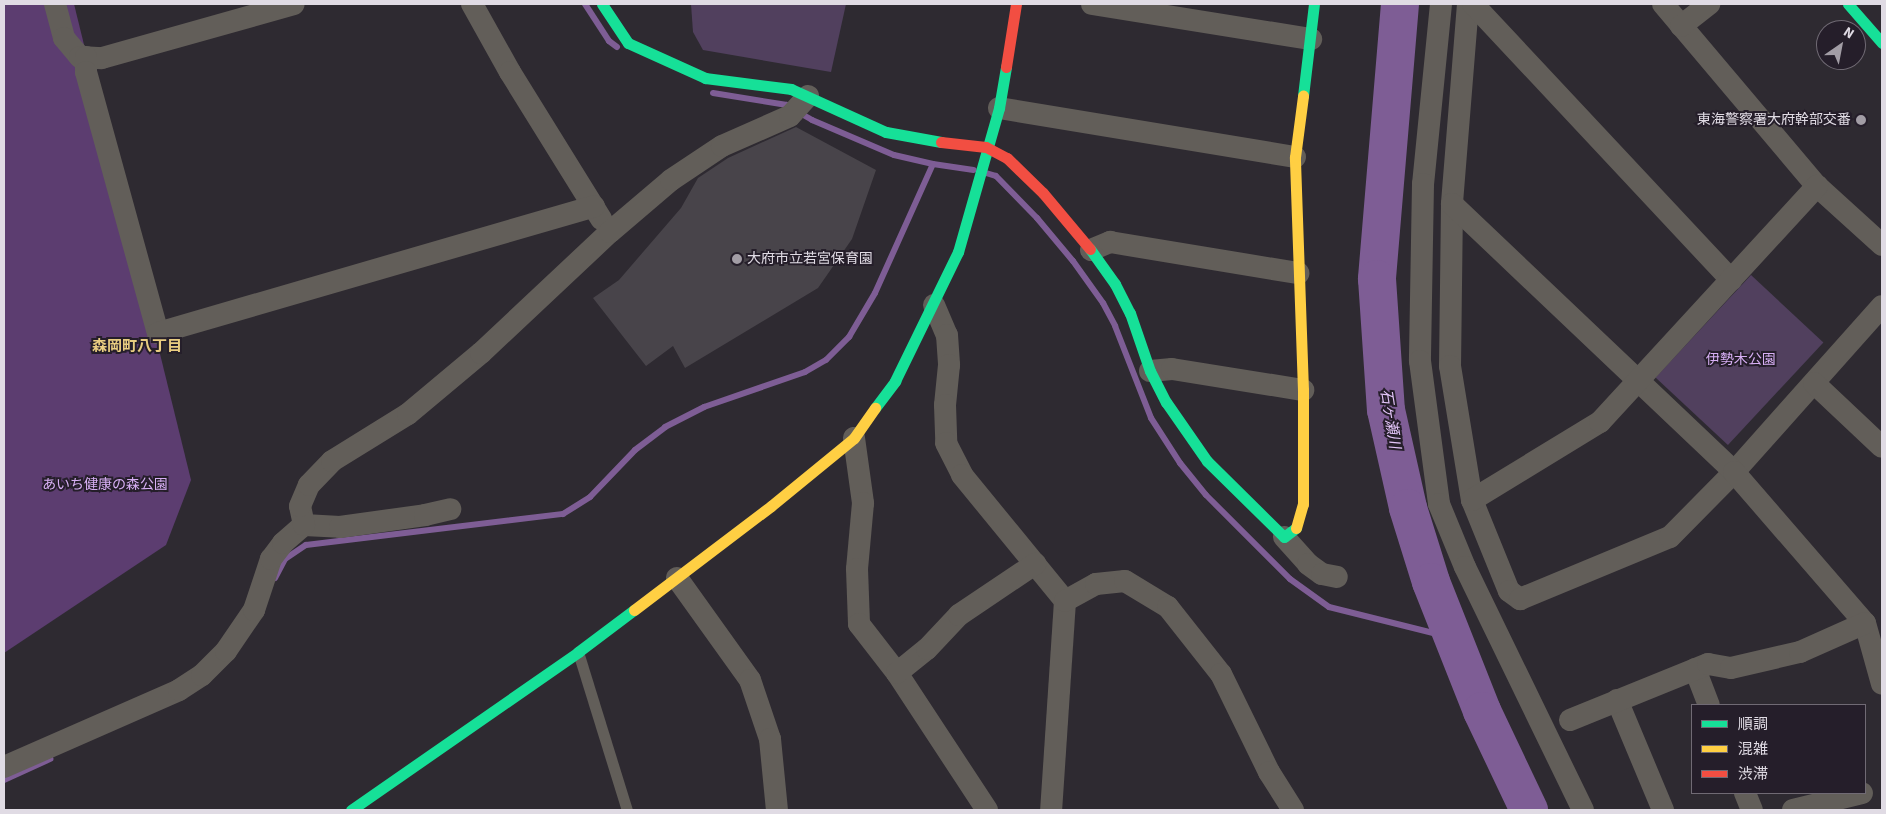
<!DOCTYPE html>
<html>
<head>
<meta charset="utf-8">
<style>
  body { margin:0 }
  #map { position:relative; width:1886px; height:814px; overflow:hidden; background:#2e2a31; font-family:"Source Sans 3","Noto Sans JP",sans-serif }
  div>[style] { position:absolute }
  .green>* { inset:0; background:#51405e; transform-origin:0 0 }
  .forest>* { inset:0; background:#5c3d70 }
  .stream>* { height:6px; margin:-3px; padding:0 3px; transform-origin:3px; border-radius:3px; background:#7e5d95 }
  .river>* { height:38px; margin:-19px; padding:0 19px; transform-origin:19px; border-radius:19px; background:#7e5d95 }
  .building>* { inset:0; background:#48444a }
  .lane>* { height:11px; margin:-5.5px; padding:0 5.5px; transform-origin:5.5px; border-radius:5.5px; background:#625e59 }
  .street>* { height:22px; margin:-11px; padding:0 11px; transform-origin:11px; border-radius:11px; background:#625e59 }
  .fast>* { height:11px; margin:-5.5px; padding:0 5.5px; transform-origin:5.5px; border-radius:5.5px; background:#16e098 }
  .slow>* { height:11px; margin:-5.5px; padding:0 5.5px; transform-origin:5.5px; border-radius:5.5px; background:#ffcf43 }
  .jam>* { height:11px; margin:-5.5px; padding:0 5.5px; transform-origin:5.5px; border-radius:5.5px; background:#f24e42 }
  .dots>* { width:14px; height:14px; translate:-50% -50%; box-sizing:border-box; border:2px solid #251e2a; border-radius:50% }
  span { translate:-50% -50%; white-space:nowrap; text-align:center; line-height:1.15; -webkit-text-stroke:4px #251e2a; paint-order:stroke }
  .poi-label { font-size:14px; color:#e0dbe4 }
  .right { translate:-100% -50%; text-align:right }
  .left { translate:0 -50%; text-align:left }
  .park-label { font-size:14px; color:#d7aff4 }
  .neighbourhood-label { font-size:15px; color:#e9cd81; font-weight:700 }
  .water-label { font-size:15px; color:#e2c4f8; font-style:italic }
  .frame { position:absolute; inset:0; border:5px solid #e0dbe4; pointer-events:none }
  .legend { position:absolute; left:1691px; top:704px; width:175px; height:90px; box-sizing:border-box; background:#251e2a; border:1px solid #706a74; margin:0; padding:6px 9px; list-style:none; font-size:15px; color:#e0dbe4 }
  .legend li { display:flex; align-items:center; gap:10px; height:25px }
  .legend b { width:25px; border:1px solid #706a74 }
  .north { position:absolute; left:1816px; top:20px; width:50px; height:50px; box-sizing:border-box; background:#251e2a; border:1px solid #706a74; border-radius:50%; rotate:33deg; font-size:14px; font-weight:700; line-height:20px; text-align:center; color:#e0dbe4 }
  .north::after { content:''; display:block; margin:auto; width:18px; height:22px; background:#a29da5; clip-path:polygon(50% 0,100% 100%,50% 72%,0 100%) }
</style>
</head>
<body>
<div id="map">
  <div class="green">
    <div style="clip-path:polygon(691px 4px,846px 4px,831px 72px,703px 50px,693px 32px)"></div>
    <div style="left:1751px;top:275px;width:99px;height:140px;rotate:43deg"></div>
  </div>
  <div class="forest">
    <div style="clip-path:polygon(4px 4px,74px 4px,191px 480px,166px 545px,4px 653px)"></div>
  </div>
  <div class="stream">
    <div style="left:585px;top:4px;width:44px;rotate:57deg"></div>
    <div style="left:609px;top:41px;width:10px;rotate:37deg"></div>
    <div style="left:713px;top:93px;width:75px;rotate:9.2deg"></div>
    <div style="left:787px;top:105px;width:4px;rotate:27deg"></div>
    <div style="left:800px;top:113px;width:14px;rotate:30deg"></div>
    <div style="left:812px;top:120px;width:89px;rotate:23.1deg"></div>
    <div style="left:894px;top:155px;width:40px;rotate:13deg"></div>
    <div style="left:933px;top:164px;width:41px;rotate:8.3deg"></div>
    <div style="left:986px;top:173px;width:10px;rotate:17deg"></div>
    <div style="left:996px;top:176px;width:59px;rotate:45.7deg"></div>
    <div style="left:1037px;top:218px;width:56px;rotate:50.1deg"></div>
    <div style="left:1073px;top:261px;width:52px;rotate:54.5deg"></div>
    <div style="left:1103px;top:303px;width:26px;rotate:62deg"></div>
    <div style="left:1115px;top:326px;width:99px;rotate:68.6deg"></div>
    <div style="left:1151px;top:418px;width:54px;rotate:57.2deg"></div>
    <div style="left:1180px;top:463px;width:41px;rotate:50.9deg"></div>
    <div style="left:1206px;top:495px;width:119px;rotate:45deg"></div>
    <div style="left:1290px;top:579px;width:48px;rotate:35.7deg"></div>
    <div style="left:1329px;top:607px;width:128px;rotate:14deg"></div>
    <div style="left:275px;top:578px;width:21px;rotate:-62deg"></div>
    <div style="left:285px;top:559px;width:25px;rotate:-34deg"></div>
    <div style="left:306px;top:545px;width:259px;rotate:-6.9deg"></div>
    <div style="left:563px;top:514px;width:32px;rotate:-32deg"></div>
    <div style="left:590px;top:497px;width:65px;rotate:-46.2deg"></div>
    <div style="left:635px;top:450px;width:38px;rotate:-37deg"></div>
    <div style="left:665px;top:427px;width:44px;rotate:-27.1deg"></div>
    <div style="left:704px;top:407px;width:107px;rotate:-19.1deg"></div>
    <div style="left:805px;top:372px;width:24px;rotate:-30deg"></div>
    <div style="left:826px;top:360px;width:33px;rotate:-45deg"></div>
    <div style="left:849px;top:337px;width:51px;rotate:-59.4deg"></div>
    <div style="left:875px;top:293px;width:141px;rotate:-65.8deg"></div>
    <div style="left:4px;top:780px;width:51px;rotate:-24.5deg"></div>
  </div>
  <div class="river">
    <div style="left:1400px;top:4px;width:276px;rotate:94.8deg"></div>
    <div style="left:1377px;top:279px;width:131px;rotate:86.1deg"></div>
    <div style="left:1386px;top:410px;width:100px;rotate:77.3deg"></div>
    <div style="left:1408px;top:508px;width:77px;rotate:72.7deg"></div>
    <div style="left:1431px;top:582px;width:139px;rotate:68.4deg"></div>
    <div style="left:1482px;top:711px;width:110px;rotate:64.6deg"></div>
  </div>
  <div class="building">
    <div style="clip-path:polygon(796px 127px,876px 170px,852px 239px,818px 288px,685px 368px,673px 346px,646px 366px,593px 298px,619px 280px,681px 208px,698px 178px,728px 158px)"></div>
  </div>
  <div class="lane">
    <div style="left:578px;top:652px;width:165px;rotate:72.8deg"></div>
  </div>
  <div class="street">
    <div style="left:55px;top:4px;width:35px;rotate:75deg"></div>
    <div style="left:64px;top:38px;width:25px;rotate:50deg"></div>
    <div style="left:80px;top:57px;width:22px;rotate:3deg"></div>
    <div style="left:102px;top:58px;width:199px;rotate:-15.7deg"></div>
    <div style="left:472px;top:4px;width:78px;rotate:60.8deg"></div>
    <div style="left:510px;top:72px;width:173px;rotate:58.2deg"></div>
    <div style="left:1092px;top:4px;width:222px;rotate:9.1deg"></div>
    <div style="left:1441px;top:4px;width:181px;rotate:95.7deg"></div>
    <div style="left:1423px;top:184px;width:177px;rotate:91deg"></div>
    <div style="left:1420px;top:361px;width:144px;rotate:82.4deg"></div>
    <div style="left:1439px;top:504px;width:68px;rotate:67.6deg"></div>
    <div style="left:1465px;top:567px;width:270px;rotate:64.1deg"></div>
    <div style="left:1468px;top:4px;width:201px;rotate:94.6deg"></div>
    <div style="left:1452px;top:204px;width:162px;rotate:90.7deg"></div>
    <div style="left:1450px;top:366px;width:136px;rotate:80.7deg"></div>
    <div style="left:1472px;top:500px;width:98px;rotate:67.9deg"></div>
    <div style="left:1509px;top:591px;width:14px;rotate:36deg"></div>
    <div style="left:1520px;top:599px;width:162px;rotate:-22.5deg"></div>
    <div style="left:1670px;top:537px;width:91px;rotate:-45.4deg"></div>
    <div style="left:1734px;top:472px;width:222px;rotate:-48.3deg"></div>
    <div style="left:1473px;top:4px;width:378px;rotate:46.9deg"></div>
    <div style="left:1663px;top:4px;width:238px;rotate:49.8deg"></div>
    <div style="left:1817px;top:186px;width:88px;rotate:42.2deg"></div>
    <div style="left:1681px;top:26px;width:36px;rotate:-38deg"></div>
    <div style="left:86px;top:57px;width:15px;rotate:90deg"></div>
    <div style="left:86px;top:72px;width:271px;rotate:74.6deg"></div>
    <div style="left:158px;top:333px;width:454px;rotate:-16.2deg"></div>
    <div style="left:999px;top:108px;width:300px;rotate:9.4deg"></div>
    <div style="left:1452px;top:204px;width:389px;rotate:43.5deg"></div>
    <div style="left:1734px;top:472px;width:200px;rotate:49.1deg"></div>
    <div style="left:1865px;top:623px;width:63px;rotate:74.4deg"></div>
    <div style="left:1091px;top:250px;width:21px;rotate:-23deg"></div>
    <div style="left:1110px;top:242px;width:191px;rotate:9.4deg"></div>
    <div style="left:934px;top:305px;width:33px;rotate:67deg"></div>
    <div style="left:947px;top:335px;width:30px;rotate:86deg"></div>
    <div style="left:949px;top:365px;width:40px;rotate:95.7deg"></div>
    <div style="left:945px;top:405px;width:38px;rotate:88deg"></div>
    <div style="left:946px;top:443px;width:36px;rotate:63deg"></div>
    <div style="left:962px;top:475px;width:163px;rotate:50.7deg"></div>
    <div style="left:1065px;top:601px;width:209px;rotate:93.8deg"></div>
    <div style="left:1150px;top:371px;width:22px;rotate:-5deg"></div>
    <div style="left:1172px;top:369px;width:133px;rotate:9.1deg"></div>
    <div style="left:1814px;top:383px;width:93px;rotate:43.3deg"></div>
    <div style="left:854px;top:438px;width:66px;rotate:82.1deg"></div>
    <div style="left:863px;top:503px;width:66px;rotate:95.2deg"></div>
    <div style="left:857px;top:569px;width:55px;rotate:87.9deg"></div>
    <div style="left:859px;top:624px;width:62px;rotate:52.2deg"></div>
    <div style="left:897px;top:673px;width:164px;rotate:56.7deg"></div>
    <div style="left:1472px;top:500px;width:150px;rotate:-31.4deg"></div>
    <div style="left:1600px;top:422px;width:321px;rotate:-47.4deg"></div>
    <div style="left:304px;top:525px;width:36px;rotate:3deg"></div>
    <div style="left:340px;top:527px;width:86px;rotate:-8deg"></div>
    <div style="left:425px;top:515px;width:26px;rotate:-13deg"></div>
    <div style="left:1284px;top:537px;width:36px;rotate:48deg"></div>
    <div style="left:1308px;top:564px;width:17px;rotate:36deg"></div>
    <div style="left:1322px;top:574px;width:15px;rotate:11deg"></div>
    <div style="left:677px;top:578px;width:125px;rotate:54.4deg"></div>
    <div style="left:750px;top:680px;width:62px;rotate:71.3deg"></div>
    <div style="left:770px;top:739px;width:71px;rotate:84.4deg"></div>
    <div style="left:1065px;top:601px;width:35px;rotate:-29deg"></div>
    <div style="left:1096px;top:584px;width:29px;rotate:-6deg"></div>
    <div style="left:1125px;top:581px;width:50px;rotate:31.2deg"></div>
    <div style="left:1168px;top:607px;width:85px;rotate:51.7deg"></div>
    <div style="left:1221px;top:674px;width:109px;rotate:63.9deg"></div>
    <div style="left:1269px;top:772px;width:45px;rotate:57.7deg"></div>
    <div style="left:1695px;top:669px;width:39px;rotate:69deg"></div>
    <div style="left:897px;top:673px;width:38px;rotate:-39deg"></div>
    <div style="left:927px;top:649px;width:47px;rotate:-46.7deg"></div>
    <div style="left:959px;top:615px;width:92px;rotate:-33.9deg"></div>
    <div style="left:1617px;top:700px;width:119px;rotate:67.3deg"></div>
    <div style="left:1570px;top:720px;width:149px;rotate:-22.1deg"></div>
    <div style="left:1708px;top:664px;width:23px;rotate:10deg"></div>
    <div style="left:1731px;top:668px;width:71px;rotate:-13.1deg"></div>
    <div style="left:1800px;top:652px;width:71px;rotate:-24deg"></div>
    <div style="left:4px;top:767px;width:191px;rotate:-23.7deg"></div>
    <div style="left:179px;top:690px;width:27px;rotate:-33deg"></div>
    <div style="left:202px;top:675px;width:34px;rotate:-45deg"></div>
    <div style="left:226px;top:651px;width:50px;rotate:-55.7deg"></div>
    <div style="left:254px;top:610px;width:54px;rotate:-71.6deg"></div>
    <div style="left:271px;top:559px;width:20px;rotate:-53deg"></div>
    <div style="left:283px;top:543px;width:28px;rotate:-41deg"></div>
    <div style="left:304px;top:525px;width:19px;rotate:-102deg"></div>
    <div style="left:300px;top:506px;width:23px;rotate:-67deg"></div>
    <div style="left:309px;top:485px;width:33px;rotate:-46deg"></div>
    <div style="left:332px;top:461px;width:89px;rotate:-31.7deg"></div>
    <div style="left:408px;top:414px;width:95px;rotate:-39.9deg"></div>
    <div style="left:481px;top:353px;width:177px;rotate:-43.2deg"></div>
    <div style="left:610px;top:232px;width:80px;rotate:-40.4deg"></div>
    <div style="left:671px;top:180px;width:61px;rotate:-33.7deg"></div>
    <div style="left:722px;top:146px;width:74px;rotate:-23.8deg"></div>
    <div style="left:790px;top:116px;width:27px;rotate:-48deg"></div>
    <div style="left:1745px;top:793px;width:18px;rotate:68deg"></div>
    <div style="left:1793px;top:810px;width:71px;rotate:-13.8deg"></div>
  </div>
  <div class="fast">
    <div style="left:602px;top:4px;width:47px;rotate:56.3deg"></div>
    <div style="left:628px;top:43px;width:85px;rotate:24.4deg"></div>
    <div style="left:705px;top:78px;width:87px;rotate:7.3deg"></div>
    <div style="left:791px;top:89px;width:104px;rotate:24.4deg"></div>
    <div style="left:886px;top:132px;width:56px;rotate:10.3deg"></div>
    <div style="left:1848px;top:4px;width:52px;rotate:48.9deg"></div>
    <div style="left:1303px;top:96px;width:93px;rotate:-83.2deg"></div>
    <div style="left:1090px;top:249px;width:43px;rotate:54.5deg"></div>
    <div style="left:1115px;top:284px;width:33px;rotate:63deg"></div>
    <div style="left:1130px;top:313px;width:61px;rotate:71deg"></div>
    <div style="left:1150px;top:371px;width:35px;rotate:63deg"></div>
    <div style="left:1166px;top:402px;width:72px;rotate:55.2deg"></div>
    <div style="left:1207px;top:461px;width:108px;rotate:44.6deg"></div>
    <div style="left:1284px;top:537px;width:15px;rotate:-37deg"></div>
    <div style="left:875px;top:408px;width:34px;rotate:-53deg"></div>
    <div style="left:895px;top:381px;width:144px;rotate:-64deg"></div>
    <div style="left:958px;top:252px;width:150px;rotate:-74.1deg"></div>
    <div style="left:999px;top:108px;width:42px;rotate:-80.3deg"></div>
    <div style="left:351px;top:810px;width:277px;rotate:-34.8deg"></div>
    <div style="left:578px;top:652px;width:70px;rotate:-36.9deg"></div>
  </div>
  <div class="slow">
    <div style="left:1296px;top:528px;width:25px;rotate:-74deg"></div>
    <div style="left:1303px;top:504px;width:114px;rotate:-90deg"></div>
    <div style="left:1303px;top:390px;width:233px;rotate:-92deg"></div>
    <div style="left:1295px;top:157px;width:62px;rotate:-82.5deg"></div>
    <div style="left:634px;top:610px;width:172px;rotate:-37.2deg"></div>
    <div style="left:771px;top:506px;width:107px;rotate:-39.3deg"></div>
    <div style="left:854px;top:438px;width:37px;rotate:-55deg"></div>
  </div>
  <div class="jam">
    <div style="left:1006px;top:67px;width:64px;rotate:-81deg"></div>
    <div style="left:941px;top:142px;width:45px;rotate:6.3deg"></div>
    <div style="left:986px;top:147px;width:24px;rotate:28deg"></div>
    <div style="left:1007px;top:158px;width:50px;rotate:44.2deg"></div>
    <div style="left:1043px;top:193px;width:73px;rotate:50deg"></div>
  </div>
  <div class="dots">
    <div style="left:1861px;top:120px;background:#a29da5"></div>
    <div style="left:737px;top:259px;background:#a29da5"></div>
  </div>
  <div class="poi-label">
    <span class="right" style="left:1851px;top:120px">東海警察署大府幹部交番</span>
    <span class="left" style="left:747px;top:259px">大府市立若宮保育園</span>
  </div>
  <div class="park-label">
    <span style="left:1741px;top:360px">伊勢木公園</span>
    <span style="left:105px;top:485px">あいち健康の森公園</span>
  </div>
  <div class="neighbourhood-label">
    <span style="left:137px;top:347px">森岡町八丁目</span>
  </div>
  <div class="water-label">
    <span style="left:1390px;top:419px;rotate:81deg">石ヶ瀬川</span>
  </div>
  <div class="frame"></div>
  <ul class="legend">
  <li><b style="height:6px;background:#16e098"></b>順調</li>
  <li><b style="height:6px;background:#ffcf43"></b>混雑</li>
  <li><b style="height:6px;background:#f24e42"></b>渋滞</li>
  </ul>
  <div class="north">N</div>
</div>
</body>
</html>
